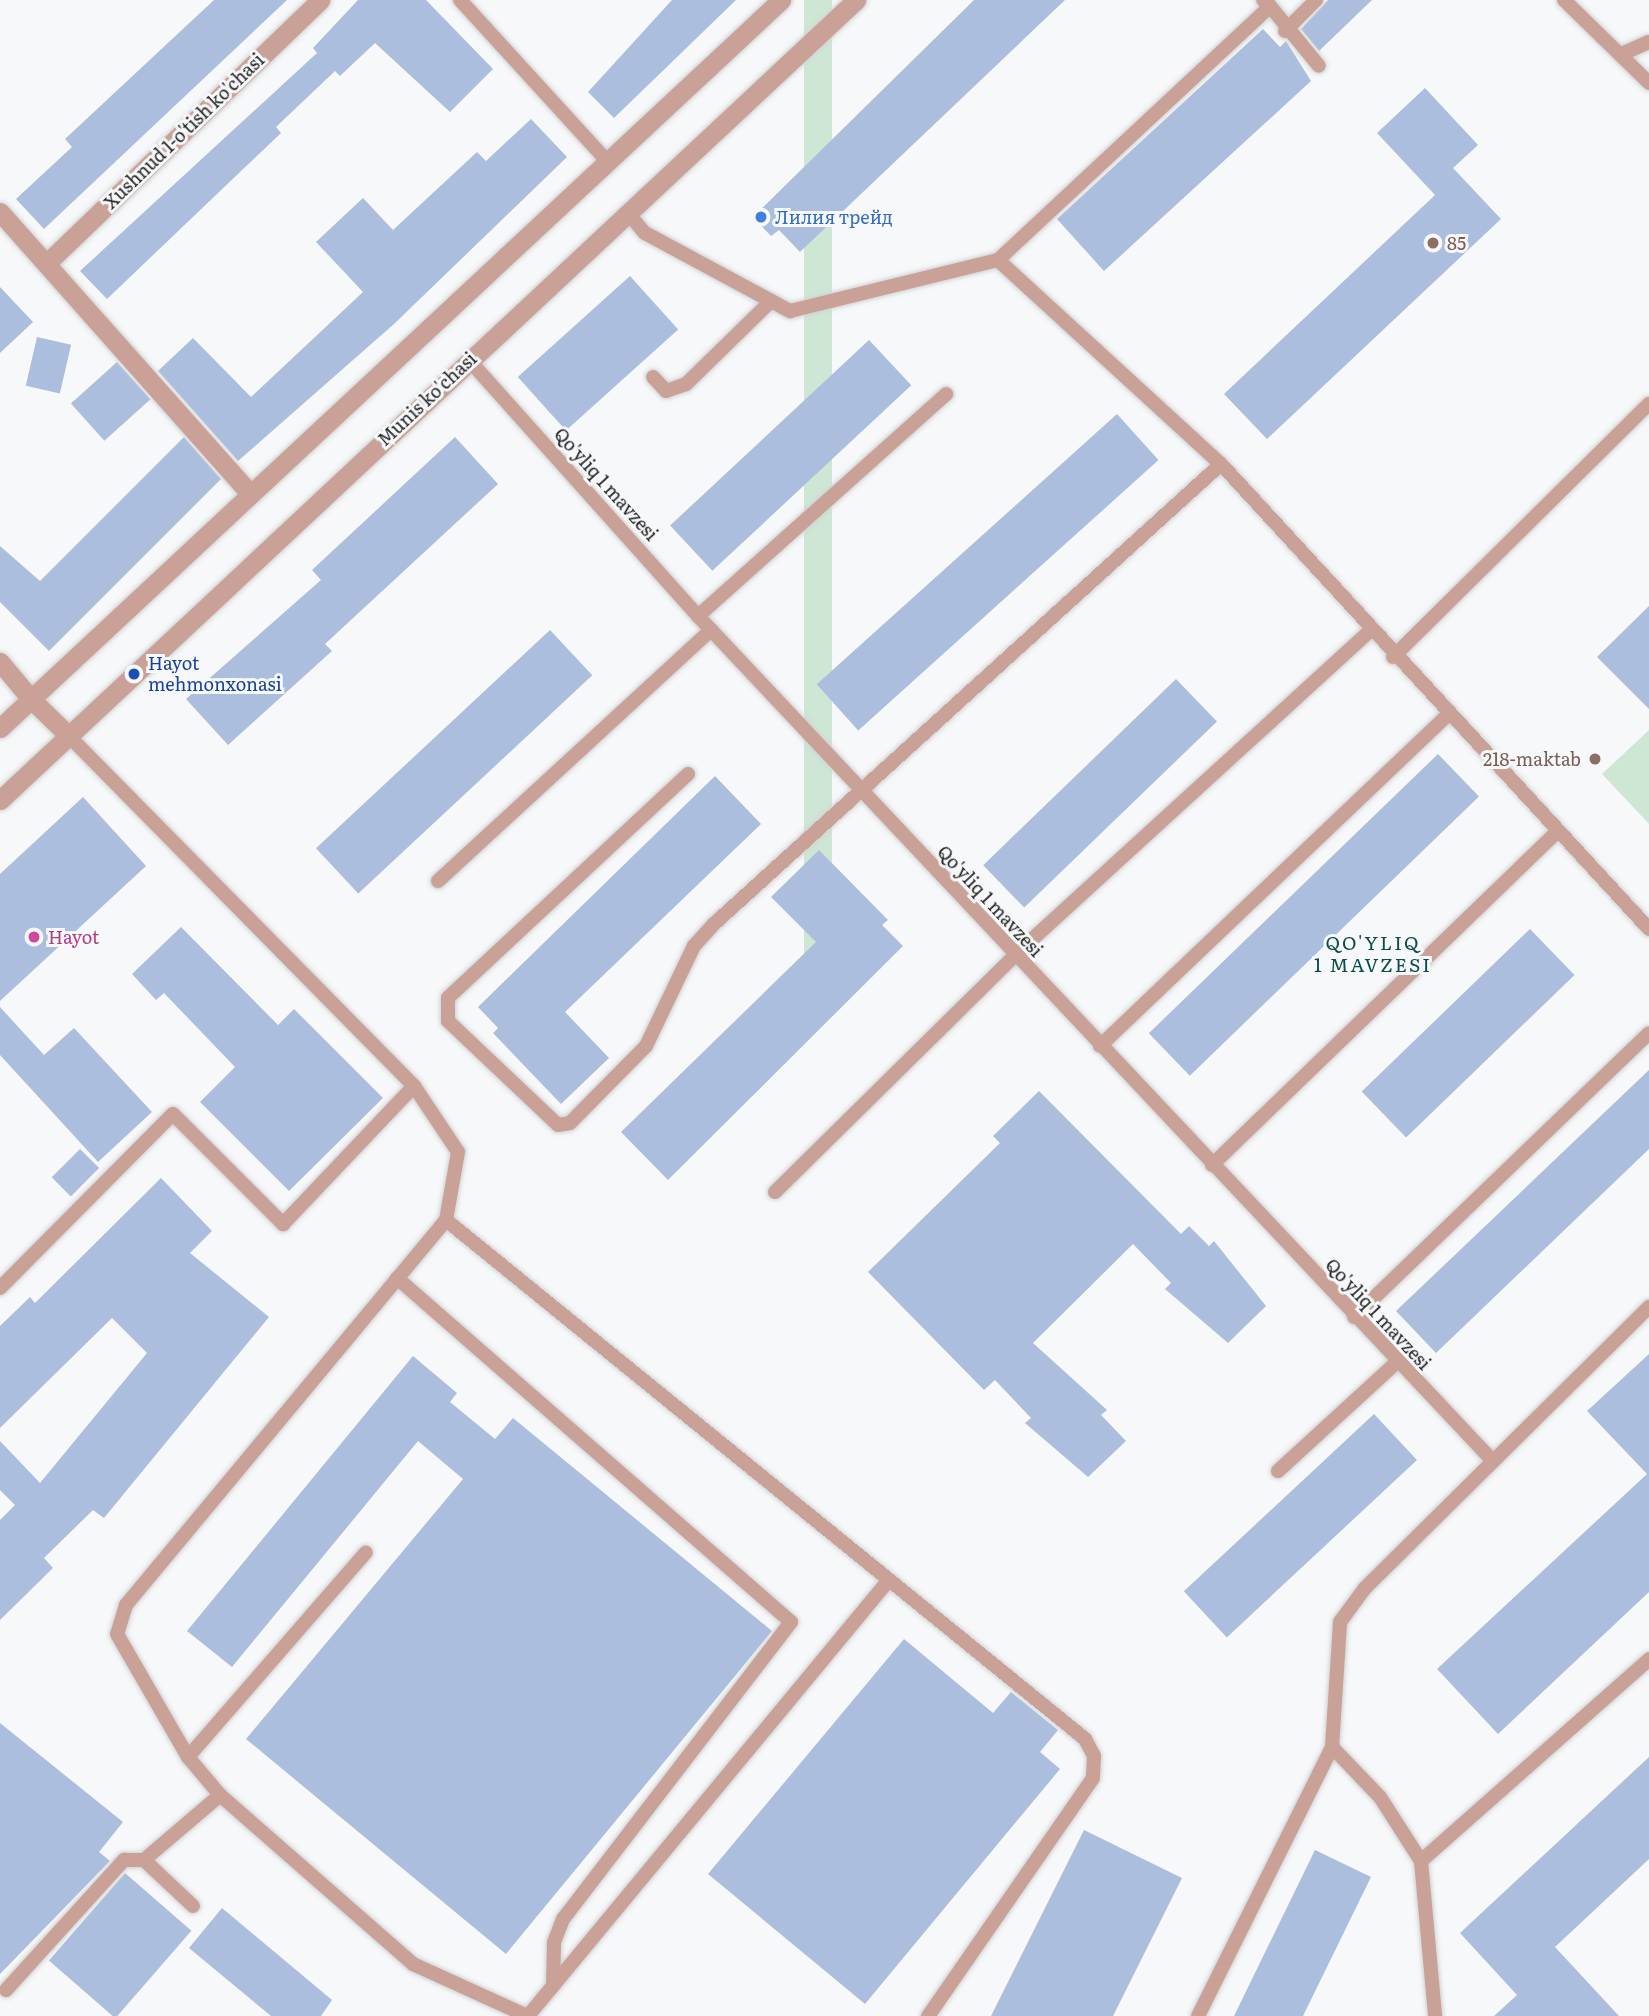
<!DOCTYPE html>
<html>
<head>
<meta charset="utf-8">
<style>
  body { margin:0 }
  #map { position:relative; width:1649px; height:2016px; overflow:hidden; background:#f7f8fa; font-family:Literata,serif }
  div>[style] { position:absolute }
  .green>* { inset:0; background:#cee7d5; transform-origin:0 0 }
  .building>* { inset:0; background:#abbede; transform-origin:0 0 }
  .roads { filter:drop-shadow(0 0 2px #d1d2d3) drop-shadow(0 0 2px #d1d2d3) }
  .service>* { height:14px; margin:-7px; padding:0 7px; transform-origin:7px; border-radius:7px; background:#c9a197 }
  .minor>* { height:19px; margin:-9.5px; padding:0 9.5px; transform-origin:9.5px; border-radius:9.5px; background:#c9a197 }
  .tertiary>* { height:19px; margin:-9.5px; padding:0 9.5px; transform-origin:9.5px; border-radius:9.5px; background:#c9a197 }
  .dots>* { width:19px; height:19px; translate:-50% -50%; box-sizing:border-box; border:4px solid #f7f8fa; border-radius:50% }
  span { translate:-50% -50%; white-space:nowrap; text-align:center; line-height:1.15; -webkit-text-stroke:6px #f7f8fa; paint-order:stroke }
  .street-label { font-size:18px; color:#232424 }
  .shop-label { font-size:18px; color:#366cbe }
  .left { translate:0 -50%; text-align:left }
  .education-label { font-size:18px; color:#785e54 }
  .right { translate:-100% -50%; text-align:right }
  .transit-label { font-size:18px; color:#164399 }
  .hotel-label { font-size:18px; color:#b23c85 }
  .neighbourhood-label { font-size:19px; color:#0b4c4d; letter-spacing:2px }
</style>
</head>
<body>
<div id="map">
  <div class="green">
    <div style="left:804px;top:0;width:28px;height:955px"></div>
    <div style="clip-path:polygon(1649px 730px,1649px 824px,1602px 774px)"></div>
  </div>
  <div class="building">
    <div style="clip-path:polygon(214px 0,287px 0,44px 229px,16px 199px,72px 147px,65px 139px)"></div>
    <div style="clip-path:polygon(358px 0,426px 0,493px 69px,450px 112px,375px 43px,340px 76px,335px 71px,276px 127px,281px 133px,107px 299px,80px 271px,317px 53px,313px 48px)"></div>
    <div style="clip-path:polygon(672px 0,736px 0,614px 118px,588px 92px)"></div>
    <div style="clip-path:polygon(974px 0,1065px 0,800px 252px,779px 230px,771px 236px,753px 217px)"></div>
    <div style="clip-path:polygon(1328px 0,1372px 0,1319px 51px,1301px 29px)"></div>
    <div style="clip-path:polygon(1263px 29px,1280px 47px,1286px 41px,1311px 81px,1104px 271px,1057px 219px)"></div>
    <div style="clip-path:polygon(1425px 88px,1478px 145px,1453px 168px,1501px 219px,1267px 439px,1224px 394px,1435px 195px,1377px 133px)"></div>
    <div style="clip-path:polygon(531px 119px,567px 157px,394px 324px,238px 461px,158px 371px,193px 338px,251px 397px,363px 292px,316px 242px,363px 198px,393px 230px,477px 152px,486px 161px)"></div>
    <div style="left:630px;top:276px;width:72px;height:151px;rotate:48deg"></div>
    <div style="clip-path:polygon(0 287px,33px 322px,0 353px)"></div>
    <div style="left:37px;top:337px;width:35px;height:50px;rotate:13deg"></div>
    <div style="left:869px;top:340px;width:62px;height:272px;rotate:47deg"></div>
    <div style="left:117px;top:362px;width:50px;height:62px;rotate:48deg"></div>
    <div style="left:1117px;top:414px;width:62px;height:404px;rotate:48deg"></div>
    <div style="clip-path:polygon(184px 437px,221px 479px,49px 651px,0 602px,0 546px,40px 581px)"></div>
    <div style="clip-path:polygon(455px 437px,498px 484px,325px 644px,332px 651px,228px 745px,186px 699px,321px 580px,312px 570px)"></div>
    <div style="clip-path:polygon(1649px 606px,1649px 709px,1597px 657px)"></div>
    <div style="left:550px;top:630px;width:62px;height:320px;rotate:47deg"></div>
    <div style="left:1176px;top:679px;width:59px;height:268px;rotate:46deg"></div>
    <div style="left:1438px;top:754px;width:59px;height:402px;rotate:46deg"></div>
    <div style="clip-path:polygon(715px 776px,761px 824px,565px 1012px,609px 1058px,561px 1104px,493px 1033px,498px 1028px,478px 1007px)"></div>
    <div style="clip-path:polygon(83px 797px,146px 866px,0 1001px,0 874px)"></div>
    <div style="clip-path:polygon(819px 850px,888px 920px,882px 925px,903px 946px,668px 1180px,621px 1132px,816px 942px,771px 897px)"></div>
    <div style="clip-path:polygon(181px 927px,278px 1025px,294px 1009px,383px 1098px,289px 1191px,200px 1102px,235px 1067px,164px 993px,156px 1000px,132px 974px)"></div>
    <div style="left:1530px;top:929px;width:64px;height:234px;rotate:46deg"></div>
    <div style="clip-path:polygon(0 1007px,44px 1055px,74px 1028px,152px 1112px,98px 1162px,0 1055px)"></div>
    <div style="clip-path:polygon(1649px 1070px,1649px 1149px,1436px 1353px,1396px 1311px)"></div>
    <div style="clip-path:polygon(1039px 1091px,1181px 1234px,1189px 1226px,1209px 1246px,1214px 1241px,1266px 1306px,1228px 1343px,1165px 1289px,1171px 1283px,1133px 1244px,1033px 1343px,1107px 1410px,1101px 1415px,1126px 1441px,1088px 1477px,1025px 1423px,1031px 1418px,995px 1380px,984px 1390px,868px 1272px,1000px 1143px,993px 1136px)"></div>
    <div style="left:80px;top:1149px;width:27px;height:40px;rotate:45deg"></div>
    <div style="clip-path:polygon(161px 1178px,212px 1231px,190px 1253px,269px 1317px,104px 1518px,93px 1510px,44px 1558px,53px 1568px,0 1620px,0 1520px,15px 1505px,0 1490px,0 1441px,40px 1483px,147px 1353px,112px 1318px,0 1428px,0 1326px,30px 1297px,35px 1303px)"></div>
    <div style="clip-path:polygon(1649px 1354px,1649px 1592px,1498px 1734px,1437px 1669px,1647px 1474px,1587px 1411px)"></div>
    <div style="clip-path:polygon(413px 1356px,457px 1393px,450px 1402px,495px 1439px,513px 1418px,772px 1631px,506px 1954px,246px 1739px,463px 1479px,418px 1441px,232px 1667px,187px 1631px)"></div>
    <div style="left:1374px;top:1414px;width:63px;height:260px;rotate:47deg"></div>
    <div style="clip-path:polygon(904px 1639px,993px 1713px,1011px 1692px,1058px 1730px,1040px 1752px,1060px 1769px,865px 2004px,708px 1874px)"></div>
    <div style="clip-path:polygon(0 1723px,123px 1822px,99px 1852px,110px 1861px,0 1974px)"></div>
    <div style="clip-path:polygon(1649px 1757px,1649px 1859px,1555px 1947px,1619px 2016px,1494px 2016px,1517px 1995px,1460px 1933px)"></div>
    <div style="clip-path:polygon(1084px 1830px,1182px 1878px,1113px 2016px,991px 2016px)"></div>
    <div style="clip-path:polygon(1315px 1850px,1371px 1877px,1303px 2016px,1234px 2016px)"></div>
    <div style="left:125px;top:1873px;width:88px;height:116px;rotate:41deg"></div>
    <div style="clip-path:polygon(222px 1908px,332px 2000px,321px 2016px,271px 2016px,189px 1948px)"></div>
  </div>
  <div class="roads">
    <div class="service">
      <div style="left:460px;top:0;width:219px;rotate:47.6deg"></div>
      <div style="left:1564px;top:0;width:119px;rotate:44.3deg"></div>
      <div style="left:1270px;top:6px;width:77px;rotate:50.8deg"></div>
      <div style="left:1285px;top:31px;width:44px;rotate:-45deg"></div>
      <div style="left:1624px;top:53px;width:27px;rotate:-24deg"></div>
      <div style="left:628px;top:213px;width:26px;rotate:50deg"></div>
      <div style="left:645px;top:233px;width:165px;rotate:28.3deg"></div>
      <div style="left:790px;top:311px;width:214px;rotate:-13.8deg"></div>
      <div style="left:998px;top:260px;width:372px;rotate:-43deg"></div>
      <div style="left:1270px;top:6px;width:9px;rotate:-139deg"></div>
      <div style="left:998px;top:260px;width:302px;rotate:42.5deg"></div>
      <div style="left:1221px;top:464px;width:632px;rotate:47.37deg"></div>
      <div style="left:469px;top:360px;width:343px;rotate:48.2deg"></div>
      <div style="left:698px;top:616px;width:1159px;rotate:46.75deg"></div>
      <div style="left:653px;top:377px;width:19px;rotate:47deg"></div>
      <div style="left:666px;top:391px;width:21px;rotate:-19deg"></div>
      <div style="left:686px;top:384px;width:119px;rotate:-44.3deg"></div>
      <div style="left:698px;top:616px;width:333px;rotate:-41.8deg"></div>
      <div style="left:1393px;top:657px;width:360px;rotate:-44.7deg"></div>
      <div style="left:688px;top:774px;width:328px;rotate:137deg"></div>
      <div style="left:448px;top:998px;width:23px;rotate:90deg"></div>
      <div style="left:448px;top:1021px;width:151px;rotate:43.4deg"></div>
      <div style="left:558px;top:1125px;width:12px;rotate:-9deg"></div>
      <div style="left:570px;top:1123px;width:108px;rotate:-45.4deg"></div>
      <div style="left:646px;top:1046px;width:111px;rotate:-64.4deg"></div>
      <div style="left:694px;top:946px;width:31px;rotate:-48deg"></div>
      <div style="left:715px;top:923px;width:683px;rotate:-42.21deg"></div>
      <div style="left:438px;top:881px;width:371px;rotate:-42.6deg"></div>
      <div style="left:1100px;top:1046px;width:480px;rotate:-43.6deg"></div>
      <div style="left:414px;top:1086px;width:79px;rotate:56.3deg"></div>
      <div style="left:458px;top:1152px;width:69px;rotate:100deg"></div>
      <div style="left:446px;top:1220px;width:823px;rotate:39.08deg"></div>
      <div style="left:1085px;top:1739px;width:19px;rotate:62deg"></div>
      <div style="left:1094px;top:1756px;width:22px;rotate:93deg"></div>
      <div style="left:1093px;top:1778px;width:290px;rotate:124.7deg"></div>
      <div style="left:1212px;top:1165px;width:479px;rotate:-44deg"></div>
      <div style="left:775px;top:1192px;width:337px;rotate:-44.6deg"></div>
      <div style="left:1015px;top:955px;width:481px;rotate:-42.4deg"></div>
      <div style="left:446px;top:1220px;width:501px;rotate:129.73deg"></div>
      <div style="left:126px;top:1605px;width:30px;rotate:107deg"></div>
      <div style="left:117px;top:1634px;width:142px;rotate:60deg"></div>
      <div style="left:188px;top:1757px;width:50px;rotate:49.9deg"></div>
      <div style="left:220px;top:1795px;width:257px;rotate:41.2deg"></div>
      <div style="left:413px;top:1964px;width:125px;rotate:24.5deg"></div>
      <div style="left:397px;top:1278px;width:523px;rotate:41.12deg"></div>
      <div style="left:791px;top:1622px;width:374px;rotate:127.5deg"></div>
      <div style="left:563px;top:1919px;width:26px;rotate:111deg"></div>
      <div style="left:554px;top:1943px;width:43px;rotate:91.3deg"></div>
      <div style="left:0;top:1288px;width:245px;rotate:-45.2deg"></div>
      <div style="left:173px;top:1114px;width:156px;rotate:45deg"></div>
      <div style="left:283px;top:1224px;width:190px;rotate:-46.5deg"></div>
      <div style="left:414px;top:1086px;width:493px;rotate:-134.6deg"></div>
      <div style="left:1354px;top:1317px;width:409px;rotate:-43.9deg"></div>
      <div style="left:1278px;top:1471px;width:161px;rotate:-42.5deg"></div>
      <div style="left:1332px;top:1747px;width:69px;rotate:46.2deg"></div>
      <div style="left:1380px;top:1797px;width:76px;rotate:57.4deg"></div>
      <div style="left:1421px;top:1861px;width:305px;rotate:-41.5deg"></div>
      <div style="left:188px;top:1757px;width:271px;rotate:-49deg"></div>
      <div style="left:1421px;top:1861px;width:156px;rotate:84.8deg"></div>
      <div style="left:193px;top:1906px;width:67px;rotate:-136.8deg"></div>
      <div style="left:144px;top:1860px;width:100px;rotate:-40.5deg"></div>
      <div style="left:6px;top:1990px;width:176px;rotate:-47.8deg"></div>
      <div style="left:124px;top:1860px;width:20px"></div>
      <div style="left:528px;top:2016px;width:565px;rotate:-50.39deg"></div>
      <div style="left:1198px;top:2016px;width:301px;rotate:-63.5deg"></div>
      <div style="left:1332px;top:1747px;width:125px;rotate:-86.3deg"></div>
      <div style="left:1340px;top:1622px;width:42px;rotate:-53.7deg"></div>
      <div style="left:1365px;top:1588px;width:400px;rotate:-44.7deg"></div>
    </div>
    <div class="minor">
      <div style="left:0;top:212px;width:375px;rotate:48.4deg"></div>
      <div style="left:48px;top:262px;width:378px;rotate:-43.9deg"></div>
      <div style="left:0;top:662px;width:48px;rotate:50deg"></div>
    </div>
    <div class="tertiary">
      <div style="left:31px;top:699px;width:52px;rotate:44.2deg"></div>
      <div style="left:0;top:728px;width:1068px;rotate:-42.99deg"></div>
      <div style="left:0;top:800px;width:1172px;rotate:-43.06deg"></div>
    </div>
  </div>
  <div class="dots">
    <div style="left:761px;top:217px;background:#3f7fe0"></div>
    <div style="left:1433px;top:243px;background:#8d6e63"></div>
    <div style="left:134px;top:674px;background:#1a4fb4"></div>
    <div style="left:1595px;top:759px;background:#8d6e63"></div>
    <div style="left:34px;top:937px;background:#d1479c"></div>
  </div>
  <div class="street-label">
    <span style="left:184px;top:131px;rotate:-44deg">Xushnud 1-o'tish ko'chasi</span>
    <span style="left:427px;top:399px;rotate:-43deg">Munis ko'chasi</span>
    <span style="left:606px;top:484px;rotate:48deg">Qo'yliq 1 mavzesi</span>
    <span style="left:990px;top:901px;rotate:47deg">Qo'yliq 1 mavzesi</span>
    <span style="left:1378px;top:1314px;rotate:47deg">Qo'yliq 1 mavzesi</span>
  </div>
  <div class="shop-label">
    <span class="left" style="left:775px;top:217px">Лилия трейд</span>
  </div>
  <div class="education-label">
    <span class="left" style="left:1447px;top:243px">85</span>
    <span class="right" style="left:1581px;top:759px">218-maktab</span>
  </div>
  <div class="transit-label">
    <span class="left" style="left:148px;top:674px">Hayot<br>mehmonxonasi</span>
  </div>
  <div class="hotel-label">
    <span class="left" style="left:48px;top:937px">Hayot</span>
  </div>
  <div class="neighbourhood-label">
    <span style="left:1373px;top:954px">QO'YLIQ<br>1 MAVZESI</span>
  </div>
</div>
</body>
</html>
